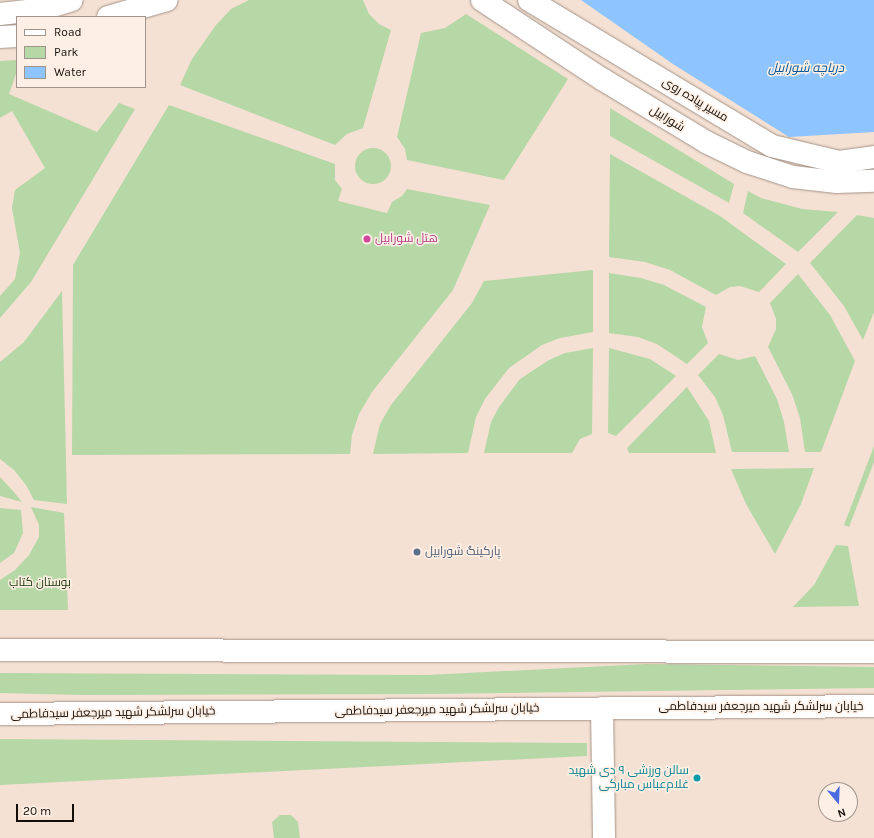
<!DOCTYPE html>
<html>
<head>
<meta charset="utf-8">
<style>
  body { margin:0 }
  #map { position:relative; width:874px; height:838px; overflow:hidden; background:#f4e1d4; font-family:Karla,Cairo,sans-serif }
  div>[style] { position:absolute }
  .green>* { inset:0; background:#b6d7a6 }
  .round { border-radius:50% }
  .water>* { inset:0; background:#8ec4ff }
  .roads { filter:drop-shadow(0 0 1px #a59388) drop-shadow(0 0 1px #a59388) }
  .minor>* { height:22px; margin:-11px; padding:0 11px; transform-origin:11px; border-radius:11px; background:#fff }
  .major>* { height:22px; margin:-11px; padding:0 11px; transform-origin:11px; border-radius:11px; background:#fff }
  .dots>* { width:11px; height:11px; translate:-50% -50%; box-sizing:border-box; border:2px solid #feefe4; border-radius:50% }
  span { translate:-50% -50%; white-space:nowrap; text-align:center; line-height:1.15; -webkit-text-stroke:3px #feefe4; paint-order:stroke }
  .street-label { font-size:12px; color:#140e09 }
  .hotel-label { font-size:12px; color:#b23c85 }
  .left { translate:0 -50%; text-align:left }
  .service-label { font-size:12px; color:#4e5e75 }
  .park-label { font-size:12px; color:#1d380a }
  .culture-label { font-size:12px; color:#0d838f }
  .right { translate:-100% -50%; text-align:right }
  .water-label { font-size:13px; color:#01569a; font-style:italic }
  .legend { position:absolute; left:16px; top:16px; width:130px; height:72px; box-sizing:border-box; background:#feefe4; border:1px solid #a0958c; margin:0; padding:5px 7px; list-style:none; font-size:12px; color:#140e09 }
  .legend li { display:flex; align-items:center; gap:8px; height:20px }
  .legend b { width:20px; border:1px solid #a0958c }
  .north { position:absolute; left:818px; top:782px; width:40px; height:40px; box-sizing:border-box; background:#feefe4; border:1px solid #a0958c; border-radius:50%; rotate:161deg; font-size:11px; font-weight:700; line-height:16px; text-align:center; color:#140e09 }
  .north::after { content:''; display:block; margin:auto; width:14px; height:18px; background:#4d6be0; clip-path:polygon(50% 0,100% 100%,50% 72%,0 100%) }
  .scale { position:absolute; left:16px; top:804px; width:58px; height:18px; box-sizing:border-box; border:2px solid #140e09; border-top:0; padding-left:5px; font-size:12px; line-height:14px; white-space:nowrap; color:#140e09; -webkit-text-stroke:3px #feefe4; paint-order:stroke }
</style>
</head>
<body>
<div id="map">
  <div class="green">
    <div style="clip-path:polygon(249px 0,363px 0,369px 14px,379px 24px,391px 30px,363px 128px,347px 134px,335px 145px,180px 85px,192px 59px,216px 25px,231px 9px)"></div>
    <div style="clip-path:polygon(466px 14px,568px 79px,504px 180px,407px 160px,405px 149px,397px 137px,421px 33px,445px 28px)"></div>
    <div style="clip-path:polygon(17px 60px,17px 71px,9px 94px,97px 132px,119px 103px,135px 109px,31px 282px,0 318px,0 296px,15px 279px,20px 253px,12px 208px,15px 190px,45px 168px,12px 111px,0 118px,0 61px)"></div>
    <div style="clip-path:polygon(169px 105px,335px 164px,335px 180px,342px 189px,338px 201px,387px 213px,392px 202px,402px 196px,407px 189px,490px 205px,453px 290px,372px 392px,359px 414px,352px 435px,350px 454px,72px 455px,73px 265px)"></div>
    <div style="clip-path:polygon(610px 108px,734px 184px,729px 203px,610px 136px)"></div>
    <div class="round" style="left:355px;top:148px;width:36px;height:36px"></div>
    <div style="clip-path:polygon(610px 154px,720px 216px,786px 264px,759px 292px,740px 286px,730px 287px,716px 295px,670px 270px,645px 262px,609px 257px)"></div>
    <div style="clip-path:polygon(748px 191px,761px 198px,802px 209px,838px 212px,798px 252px,743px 213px)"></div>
    <div style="clip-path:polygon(857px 215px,874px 218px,874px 312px,863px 340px,844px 306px,810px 263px)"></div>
    <div style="clip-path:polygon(593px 270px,593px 332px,560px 338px,542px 345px,509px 368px,485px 399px,476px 417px,468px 453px,373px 454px,380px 424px,391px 405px,472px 303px,484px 281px)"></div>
    <div style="clip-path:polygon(609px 273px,641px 278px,664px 285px,706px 307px,702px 327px,708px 343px,687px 364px,657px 344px,638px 337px,609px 333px)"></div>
    <div style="clip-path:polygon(798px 274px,830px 315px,855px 361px,821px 452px,805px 452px,800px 418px,792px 394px,768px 347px,776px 329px,776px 319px,770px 303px)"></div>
    <div style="clip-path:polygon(62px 291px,67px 504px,34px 500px,26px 485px,14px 470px,0 459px,0 362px,24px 342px)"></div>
    <div style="clip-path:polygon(593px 348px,592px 434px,580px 439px,572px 453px,484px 453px,491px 422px,499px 407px,520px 379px,549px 360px,565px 353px)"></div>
    <div style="clip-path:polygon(609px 348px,650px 359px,676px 376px,616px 436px,608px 433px)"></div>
    <div style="clip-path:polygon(719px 354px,738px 360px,755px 356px,777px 399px,784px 422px,789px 452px,732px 452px,723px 415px,715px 397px,698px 375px)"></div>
    <div style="clip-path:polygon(687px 387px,709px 421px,716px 453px,629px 453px,627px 448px)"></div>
    <div style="clip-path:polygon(874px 446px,874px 462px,849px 527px,844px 525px)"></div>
    <div style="clip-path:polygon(814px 468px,801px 504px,775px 554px,746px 504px,731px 469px)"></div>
    <div style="clip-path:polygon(0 477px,13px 491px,22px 502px,0 496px)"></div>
    <div style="clip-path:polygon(31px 507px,64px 513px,68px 610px,0 610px,0 580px,15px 570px,29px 555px,39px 537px,39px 525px)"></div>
    <div style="clip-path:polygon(0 508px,21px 510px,23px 533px,14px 553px,0 563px)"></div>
    <div style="clip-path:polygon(836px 545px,848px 546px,859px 606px,793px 607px,814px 585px)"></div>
    <div style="clip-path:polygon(646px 664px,874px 667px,874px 688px,434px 694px,82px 695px,0 693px,0 673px,428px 675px)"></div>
    <div style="clip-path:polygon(0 739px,587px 743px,587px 756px,0 785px)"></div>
    <div style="clip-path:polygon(280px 815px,291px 815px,298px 822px,300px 838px,274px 838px,272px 822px)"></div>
  </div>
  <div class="water">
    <div style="clip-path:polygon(581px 0,874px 0,874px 132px,789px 137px,673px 64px)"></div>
  </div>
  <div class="roads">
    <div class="minor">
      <div style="left:482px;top:0;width:144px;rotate:33.4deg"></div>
      <div style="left:602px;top:79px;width:122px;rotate:31.2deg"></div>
      <div style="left:706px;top:142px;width:46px;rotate:26deg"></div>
      <div style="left:747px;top:162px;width:48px;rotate:18.1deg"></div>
      <div style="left:793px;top:177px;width:44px;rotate:6.5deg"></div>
      <div style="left:837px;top:182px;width:37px;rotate:-2deg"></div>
      <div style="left:529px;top:0;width:283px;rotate:31deg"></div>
      <div style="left:772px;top:146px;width:69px;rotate:13.4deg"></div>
      <div style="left:839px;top:162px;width:35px;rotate:-8deg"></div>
      <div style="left:0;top:14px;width:43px;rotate:-6.6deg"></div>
      <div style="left:43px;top:9px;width:30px;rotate:-17deg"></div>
      <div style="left:108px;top:17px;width:61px;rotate:-16.1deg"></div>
      <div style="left:0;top:37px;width:17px;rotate:-3deg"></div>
      <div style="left:602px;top:708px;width:130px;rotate:89.1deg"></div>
    </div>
    <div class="major">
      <div style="left:0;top:650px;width:874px;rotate:0.13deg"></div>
      <div style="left:0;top:714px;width:874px;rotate:-0.52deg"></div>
    </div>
  </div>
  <div class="dots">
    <div style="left:367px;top:239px;background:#d1479c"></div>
    <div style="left:417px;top:552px;background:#5c6f8a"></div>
    <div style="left:697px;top:778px;background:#0f9aa8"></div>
  </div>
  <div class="street-label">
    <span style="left:695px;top:100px;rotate:31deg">مسیر پیاده روی</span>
    <span style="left:667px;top:119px;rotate:32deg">شورابیل</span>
    <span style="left:761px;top:707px">خیابان سرلشکر شهید میرجعفر سیدفاطمی</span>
    <span style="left:437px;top:710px;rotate:-1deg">خیابان سرلشکر شهید میرجعفر سیدفاطمی</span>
    <span style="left:113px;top:713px;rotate:-1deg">خیابان سرلشکر شهید میرجعفر سیدفاطمی</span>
  </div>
  <div class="hotel-label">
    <span class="left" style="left:375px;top:239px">هتل شورابیل</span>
  </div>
  <div class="service-label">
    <span class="left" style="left:425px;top:552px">پارکینگ شورابیل</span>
  </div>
  <div class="park-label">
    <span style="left:40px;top:583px">بوستان کتاب</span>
  </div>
  <div class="culture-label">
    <span class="right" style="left:689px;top:778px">سالن ورزشی ۹ دی شهید<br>غلام‌عباس مبارکی</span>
  </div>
  <div class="water-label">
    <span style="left:806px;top:68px">دریاچه شورابیل</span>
  </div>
  <ul class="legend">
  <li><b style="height:5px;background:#fff"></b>Road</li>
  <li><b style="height:11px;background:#b6d7a6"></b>Park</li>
  <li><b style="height:11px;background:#8ec4ff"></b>Water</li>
  </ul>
  <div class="north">N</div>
  <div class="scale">20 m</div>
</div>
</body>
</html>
